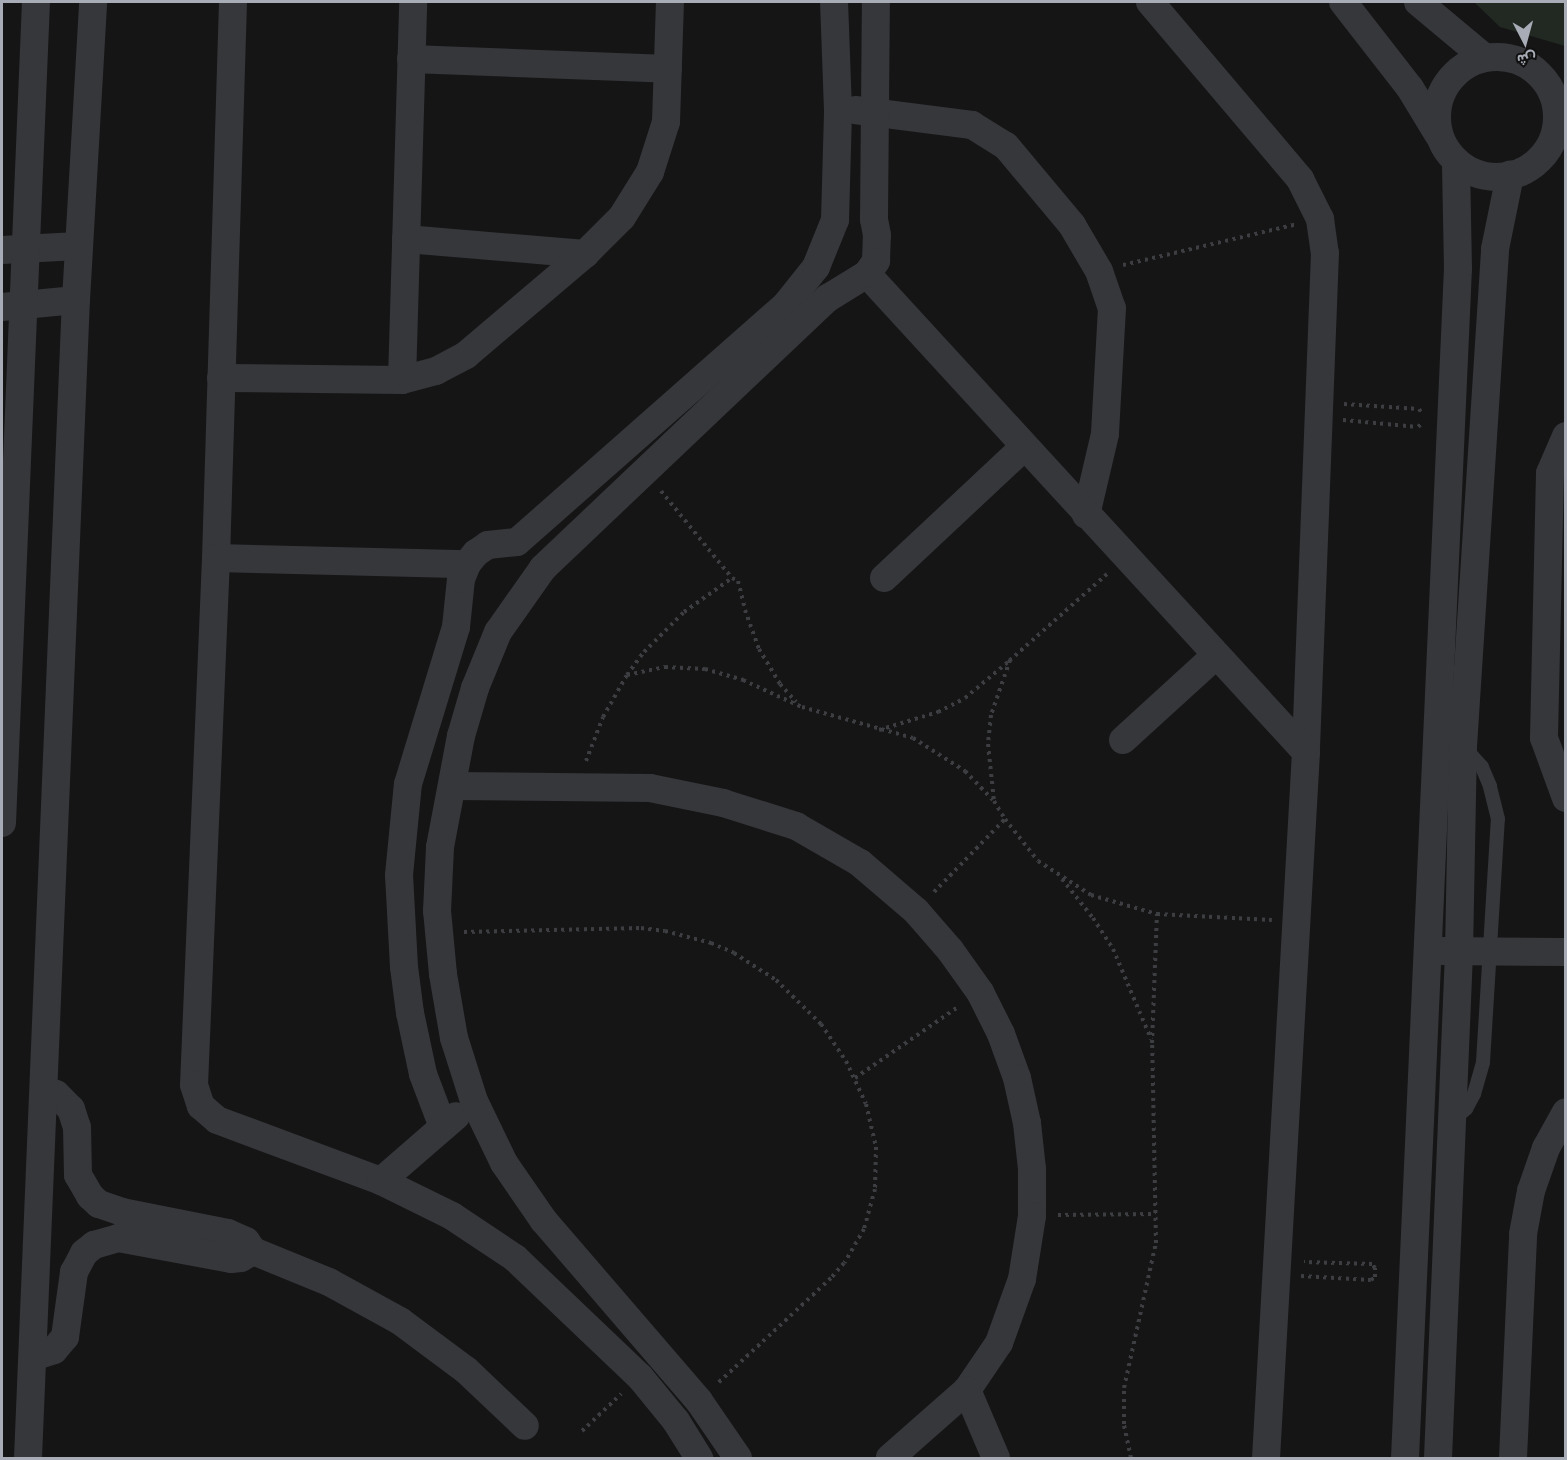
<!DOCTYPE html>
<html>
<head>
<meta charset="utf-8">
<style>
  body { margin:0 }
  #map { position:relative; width:1567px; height:1460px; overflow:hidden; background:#151516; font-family:Commissioner,Vazirmatn,sans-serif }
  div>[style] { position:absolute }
  .green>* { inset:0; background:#212922 }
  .path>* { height:4px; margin-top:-2px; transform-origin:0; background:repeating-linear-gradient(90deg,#3c3e42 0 3px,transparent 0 7.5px) }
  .lane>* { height:14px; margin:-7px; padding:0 7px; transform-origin:7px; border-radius:7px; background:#36373b }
  .street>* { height:28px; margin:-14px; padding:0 14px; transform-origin:14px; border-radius:14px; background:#36373b }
  .street>.ring { margin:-14px; padding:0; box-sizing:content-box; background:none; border:28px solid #36373b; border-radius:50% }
  span { translate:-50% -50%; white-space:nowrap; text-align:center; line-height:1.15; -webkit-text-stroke:6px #101011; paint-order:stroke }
  .frame { position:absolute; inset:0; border:3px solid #a7acb6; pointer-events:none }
  .north { position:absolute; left:1495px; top:12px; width:60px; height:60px; -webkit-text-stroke:4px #101011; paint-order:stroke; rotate:174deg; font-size:16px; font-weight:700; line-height:24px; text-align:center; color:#a7acb6 }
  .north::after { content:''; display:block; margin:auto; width:21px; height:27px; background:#a7acb6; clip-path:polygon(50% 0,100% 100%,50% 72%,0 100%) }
</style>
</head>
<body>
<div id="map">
  <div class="green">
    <div style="clip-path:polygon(1474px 2px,1565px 2px,1565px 46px,1500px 27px)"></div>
  </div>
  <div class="path">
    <div style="left:1123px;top:265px;width:176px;rotate:-13.2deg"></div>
    <div style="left:1344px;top:404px;width:75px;rotate:3.8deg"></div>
    <div style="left:1419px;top:409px;width:7px;rotate:56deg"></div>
    <div style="left:1343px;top:420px;width:75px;rotate:5.3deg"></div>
    <div style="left:1418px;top:427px;width:7px;rotate:-45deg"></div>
    <div style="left:661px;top:491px;width:112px;rotate:50.8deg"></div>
    <div style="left:732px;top:578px;width:7px;rotate:27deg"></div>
    <div style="left:738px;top:581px;width:30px;rotate:76deg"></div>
    <div style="left:745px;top:610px;width:41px;rotate:70.3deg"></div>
    <div style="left:759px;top:649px;width:41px;rotate:59deg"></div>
    <div style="left:780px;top:684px;width:24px;rotate:48deg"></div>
    <div style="left:1107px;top:574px;width:130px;rotate:138.4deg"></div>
    <div style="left:1010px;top:660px;width:58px;rotate:109.1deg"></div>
    <div style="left:991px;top:715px;width:29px;rotate:96deg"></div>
    <div style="left:988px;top:744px;width:57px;rotate:84deg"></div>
    <div style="left:994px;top:801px;width:21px;rotate:59deg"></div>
    <div style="left:1005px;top:819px;width:53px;rotate:51.8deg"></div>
    <div style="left:1038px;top:861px;width:63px;rotate:32.7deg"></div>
    <div style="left:1091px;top:895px;width:69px;rotate:16.1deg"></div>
    <div style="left:1157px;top:914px;width:115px;rotate:3deg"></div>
    <div style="left:627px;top:675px;width:39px;rotate:-12deg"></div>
    <div style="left:665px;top:667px;width:40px;rotate:2.9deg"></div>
    <div style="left:705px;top:669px;width:40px;rotate:16deg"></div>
    <div style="left:743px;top:680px;width:65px;rotate:24.6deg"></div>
    <div style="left:802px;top:707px;width:115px;rotate:15.6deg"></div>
    <div style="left:913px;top:738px;width:62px;rotate:32.4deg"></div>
    <div style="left:965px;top:771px;width:40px;rotate:46deg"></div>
    <div style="left:879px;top:730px;width:62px;rotate:-17deg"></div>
    <div style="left:938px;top:712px;width:30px;rotate:-27deg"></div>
    <div style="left:965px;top:698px;width:56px;rotate:-39.9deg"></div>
    <div style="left:586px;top:761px;width:47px;rotate:-68.9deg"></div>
    <div style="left:603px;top:717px;width:48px;rotate:-60.3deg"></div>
    <div style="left:627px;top:675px;width:29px;rotate:-54deg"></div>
    <div style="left:644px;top:652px;width:57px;rotate:-45deg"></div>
    <div style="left:684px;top:612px;width:59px;rotate:-35.3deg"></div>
    <div style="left:1062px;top:879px;width:50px;rotate:51.5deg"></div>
    <div style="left:1093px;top:918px;width:37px;rotate:57deg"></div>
    <div style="left:1113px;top:949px;width:98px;rotate:67.1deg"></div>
    <div style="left:934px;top:892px;width:102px;rotate:-45.8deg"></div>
    <div style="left:464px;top:932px;width:177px;rotate:-1.3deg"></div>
    <div style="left:641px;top:928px;width:24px;rotate:7deg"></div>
    <div style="left:665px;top:931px;width:48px;rotate:14.6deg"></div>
    <div style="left:711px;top:943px;width:25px;rotate:23deg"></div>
    <div style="left:734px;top:953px;width:50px;rotate:32.7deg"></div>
    <div style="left:776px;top:980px;width:63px;rotate:44.4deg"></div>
    <div style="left:821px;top:1024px;width:45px;rotate:56deg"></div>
    <div style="left:846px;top:1061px;width:47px;rotate:65.1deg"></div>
    <div style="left:866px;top:1104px;width:44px;rotate:76.9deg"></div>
    <div style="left:876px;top:1147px;width:42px;rotate:91.4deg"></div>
    <div style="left:875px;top:1189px;width:41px;rotate:105.4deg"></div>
    <div style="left:864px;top:1229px;width:39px;rotate:120deg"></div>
    <div style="left:844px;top:1263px;width:20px;rotate:131deg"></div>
    <div style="left:831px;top:1278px;width:154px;rotate:137.1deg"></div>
    <div style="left:855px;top:1078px;width:125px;rotate:-34.6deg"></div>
    <div style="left:1058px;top:1215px;width:98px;rotate:-0.6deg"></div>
    <div style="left:1301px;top:1276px;width:70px;rotate:3.3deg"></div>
    <div style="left:1371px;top:1280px;width:5px;rotate:-37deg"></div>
    <div style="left:1375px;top:1277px;width:9px;rotate:-90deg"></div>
    <div style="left:1375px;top:1268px;width:5px;rotate:-127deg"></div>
    <div style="left:1372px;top:1264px;width:68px;rotate:-178.3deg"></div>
    <div style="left:582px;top:1431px;width:54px;rotate:-43.5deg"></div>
    <div style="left:1131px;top:1458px;width:35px;rotate:-102deg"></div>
    <div style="left:1124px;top:1424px;width:36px;rotate:-90deg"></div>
    <div style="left:1124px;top:1388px;width:148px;rotate:-77.6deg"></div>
    <div style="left:1156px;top:1243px;width:200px;rotate:-91.1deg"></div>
    <div style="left:1152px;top:1043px;width:129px;rotate:-87.8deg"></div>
  </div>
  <div class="lane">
    <div style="left:1454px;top:1119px;width:16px;rotate:-40deg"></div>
    <div style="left:1466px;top:1109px;width:17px;rotate:-62deg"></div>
    <div style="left:1474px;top:1094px;width:33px;rotate:-74deg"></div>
    <div style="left:1483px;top:1062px;width:243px;rotate:-86.5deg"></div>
    <div style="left:1498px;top:819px;width:34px;rotate:-104deg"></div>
    <div style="left:1490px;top:786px;width:21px;rotate:-113deg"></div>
    <div style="left:1482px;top:767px;width:25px;rotate:-132deg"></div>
  </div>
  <div class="street">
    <div style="left:233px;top:2px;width:556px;rotate:91.75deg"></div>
    <div style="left:216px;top:558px;width:527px;rotate:92.39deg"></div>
    <div style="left:194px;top:1085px;width:22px;rotate:72deg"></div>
    <div style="left:201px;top:1106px;width:21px;rotate:41deg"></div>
    <div style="left:217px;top:1120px;width:175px;rotate:20.4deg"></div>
    <div style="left:381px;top:1181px;width:79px;rotate:26.2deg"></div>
    <div style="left:452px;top:1216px;width:76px;rotate:33.7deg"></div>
    <div style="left:515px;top:1258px;width:173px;rotate:43.6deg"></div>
    <div style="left:640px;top:1377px;width:57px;rotate:50.7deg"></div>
    <div style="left:676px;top:1421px;width:44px;rotate:58.1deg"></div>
    <div style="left:1150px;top:2px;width:232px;rotate:49.7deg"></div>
    <div style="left:1300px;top:179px;width:45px;rotate:63.4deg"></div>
    <div style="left:1320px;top:219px;width:34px;rotate:82deg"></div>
    <div style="left:1325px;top:253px;width:499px;rotate:92.2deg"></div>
    <div style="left:1306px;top:752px;width:707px;rotate:93.24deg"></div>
    <div style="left:1343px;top:2px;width:109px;rotate:52.1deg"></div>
    <div style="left:1410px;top:88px;width:54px;rotate:58.7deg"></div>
    <div style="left:1418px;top:2px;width:87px;rotate:39.9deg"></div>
    <div class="ring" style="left:1437px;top:57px;width:92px;height:92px"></div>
    <div style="left:411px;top:59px;width:257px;rotate:2.2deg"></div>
    <div style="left:855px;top:110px;width:118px;rotate:7.3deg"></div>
    <div style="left:972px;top:125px;width:40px;rotate:32deg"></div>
    <div style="left:1006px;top:146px;width:103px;rotate:50.1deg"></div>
    <div style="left:1072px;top:225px;width:53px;rotate:59.6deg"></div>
    <div style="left:1099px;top:271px;width:39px;rotate:71deg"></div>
    <div style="left:1112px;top:308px;width:126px;rotate:93.2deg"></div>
    <div style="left:1105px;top:434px;width:83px;rotate:103.2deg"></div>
    <div style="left:406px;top:239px;width:180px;rotate:4.8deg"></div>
    <div style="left:2px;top:250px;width:76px;rotate:-3deg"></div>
    <div style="left:867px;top:274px;width:649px;rotate:47.44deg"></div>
    <div style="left:2px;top:307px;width:74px;rotate:-5.4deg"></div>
    <div style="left:221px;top:378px;width:181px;rotate:0.6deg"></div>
    <div style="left:402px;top:380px;width:35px;rotate:-15deg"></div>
    <div style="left:436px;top:371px;width:34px;rotate:-28deg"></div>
    <div style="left:466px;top:355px;width:156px;rotate:-40.3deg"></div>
    <div style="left:585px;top:254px;width:52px;rotate:-45deg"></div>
    <div style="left:622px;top:217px;width:53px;rotate:-58.1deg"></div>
    <div style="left:650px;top:172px;width:52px;rotate:-72.3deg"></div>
    <div style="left:666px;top:122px;width:120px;rotate:-88.1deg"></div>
    <div style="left:402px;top:380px;width:378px;rotate:-88.3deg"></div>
    <div style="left:1566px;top:436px;width:40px;rotate:113.4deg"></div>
    <div style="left:1550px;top:473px;width:265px;rotate:91.3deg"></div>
    <div style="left:1544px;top:738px;width:64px;rotate:69.9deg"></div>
    <div style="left:216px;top:558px;width:251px;rotate:1.4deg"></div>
    <div style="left:884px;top:578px;width:192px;rotate:-43.1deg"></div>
    <div style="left:1123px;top:740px;width:126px;rotate:-42.4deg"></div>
    <div style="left:452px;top:786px;width:198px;rotate:0.6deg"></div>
    <div style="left:650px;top:788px;width:75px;rotate:11.6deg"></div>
    <div style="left:723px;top:803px;width:77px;rotate:17.5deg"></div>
    <div style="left:796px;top:826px;width:74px;rotate:30deg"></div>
    <div style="left:860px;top:863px;width:74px;rotate:40.6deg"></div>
    <div style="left:916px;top:911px;width:52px;rotate:48.9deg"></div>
    <div style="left:950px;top:950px;width:52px;rotate:54.5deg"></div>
    <div style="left:980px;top:992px;width:47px;rotate:63.4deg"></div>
    <div style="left:1001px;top:1034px;width:47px;rotate:70deg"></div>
    <div style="left:1017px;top:1078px;width:46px;rotate:77.5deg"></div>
    <div style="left:1027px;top:1123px;width:46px;rotate:83.8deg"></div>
    <div style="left:1032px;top:1169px;width:47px;rotate:90deg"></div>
    <div style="left:1032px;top:1216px;width:64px;rotate:99deg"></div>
    <div style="left:1022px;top:1279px;width:68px;rotate:109.8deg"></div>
    <div style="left:999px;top:1343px;width:57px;rotate:124.2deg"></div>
    <div style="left:967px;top:1390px;width:103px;rotate:138.6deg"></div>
    <div style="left:2px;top:823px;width:822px;rotate:-87.63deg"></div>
    <div style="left:1442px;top:951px;width:124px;rotate:0.5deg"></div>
    <div style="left:44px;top:1091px;width:12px;rotate:14deg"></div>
    <div style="left:56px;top:1094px;width:21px;rotate:45deg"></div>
    <div style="left:71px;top:1109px;width:19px;rotate:72deg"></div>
    <div style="left:77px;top:1127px;width:48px;rotate:88.8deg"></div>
    <div style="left:78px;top:1175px;width:24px;rotate:60deg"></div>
    <div style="left:90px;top:1196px;width:12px;rotate:42deg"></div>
    <div style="left:99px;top:1204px;width:24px;rotate:19deg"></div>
    <div style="left:122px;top:1212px;width:108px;rotate:11.2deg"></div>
    <div style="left:228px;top:1233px;width:20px;rotate:24deg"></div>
    <div style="left:246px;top:1241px;width:12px;rotate:55deg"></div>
    <div style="left:253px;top:1251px;width:82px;rotate:22.2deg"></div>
    <div style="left:329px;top:1282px;width:81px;rotate:28.8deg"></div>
    <div style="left:400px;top:1321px;width:82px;rotate:36.6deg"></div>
    <div style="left:466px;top:1370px;width:81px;rotate:43.5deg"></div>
    <div style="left:443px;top:1127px;width:57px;rotate:-110.7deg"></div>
    <div style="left:423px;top:1074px;width:62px;rotate:-102deg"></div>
    <div style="left:410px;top:1013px;width:46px;rotate:-97.4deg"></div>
    <div style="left:404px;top:967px;width:92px;rotate:-93.1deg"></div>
    <div style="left:399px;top:875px;width:91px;rotate:-84.4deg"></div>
    <div style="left:408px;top:784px;width:164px;rotate:-73deg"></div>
    <div style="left:456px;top:627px;width:48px;rotate:-84.1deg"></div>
    <div style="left:461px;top:579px;width:16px;rotate:-68deg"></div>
    <div style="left:467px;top:564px;width:14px;rotate:-51deg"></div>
    <div style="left:476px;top:553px;width:14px;rotate:-34deg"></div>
    <div style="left:488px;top:545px;width:29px;rotate:-6deg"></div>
    <div style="left:517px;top:542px;width:357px;rotate:-41.4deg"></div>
    <div style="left:785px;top:306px;width:50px;rotate:-51.5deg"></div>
    <div style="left:816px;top:267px;width:51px;rotate:-68deg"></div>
    <div style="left:835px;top:220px;width:110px;rotate:-88.4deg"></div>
    <div style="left:838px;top:110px;width:108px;rotate:-92.1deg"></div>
    <div style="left:381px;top:1181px;width:99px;rotate:-40.9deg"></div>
    <div style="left:33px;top:1357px;width:22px;rotate:-18deg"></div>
    <div style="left:54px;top:1350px;width:17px;rotate:-50deg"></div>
    <div style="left:65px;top:1337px;width:66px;rotate:-82.1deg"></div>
    <div style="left:74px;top:1272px;width:21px;rotate:-62deg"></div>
    <div style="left:84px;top:1253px;width:13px;rotate:-39deg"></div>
    <div style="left:94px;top:1245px;width:25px;rotate:-16deg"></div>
    <div style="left:118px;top:1238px;width:115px;rotate:10.5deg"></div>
    <div style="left:231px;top:1259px;width:10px;rotate:-6deg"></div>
    <div style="left:241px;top:1258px;width:14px;rotate:-30deg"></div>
    <div style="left:967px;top:1390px;width:74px;rotate:66.9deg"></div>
    <div style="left:28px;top:1458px;width:1159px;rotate:-87.63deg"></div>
    <div style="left:76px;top:300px;width:298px;rotate:-86.7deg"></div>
    <div style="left:738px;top:1458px;width:69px;rotate:-124.4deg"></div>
    <div style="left:699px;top:1401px;width:238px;rotate:-130.7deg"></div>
    <div style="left:544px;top:1221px;width:70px;rotate:-124.6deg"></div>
    <div style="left:504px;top:1163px;width:69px;rotate:-115.8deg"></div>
    <div style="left:474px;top:1101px;width:66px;rotate:-107.6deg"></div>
    <div style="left:454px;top:1038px;width:65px;rotate:-99.8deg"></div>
    <div style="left:443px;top:974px;width:63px;rotate:-95.4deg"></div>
    <div style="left:437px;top:911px;width:64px;rotate:-87.3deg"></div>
    <div style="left:440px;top:847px;width:113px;rotate:-79.3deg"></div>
    <div style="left:461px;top:736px;width:50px;rotate:-73.7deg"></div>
    <div style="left:475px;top:688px;width:61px;rotate:-67.7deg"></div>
    <div style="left:498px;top:632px;width:78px;rotate:-54.9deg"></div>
    <div style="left:543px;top:568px;width:393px;rotate:-43.5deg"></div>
    <div style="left:828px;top:298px;width:46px;rotate:-31.6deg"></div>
    <div style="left:867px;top:274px;width:16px;rotate:-55deg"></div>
    <div style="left:876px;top:261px;width:26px;rotate:-88deg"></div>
    <div style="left:877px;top:235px;width:16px;rotate:-101deg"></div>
    <div style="left:874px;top:219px;width:217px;rotate:-89.5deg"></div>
    <div style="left:1405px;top:1458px;width:1190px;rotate:-87.45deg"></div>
    <div style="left:1458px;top:269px;width:108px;rotate:-91.1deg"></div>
    <div style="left:1438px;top:1458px;width:506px;rotate:-87.62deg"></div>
    <div style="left:1459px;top:952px;width:206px;rotate:-88.9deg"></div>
    <div style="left:1463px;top:746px;width:498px;rotate:-86.3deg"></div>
    <div style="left:1495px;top:249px;width:76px;rotate:-78.5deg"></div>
    <div style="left:1513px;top:1458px;width:224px;rotate:-87.4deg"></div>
    <div style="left:1523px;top:1234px;width:44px;rotate:-79.5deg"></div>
    <div style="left:1531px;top:1191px;width:46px;rotate:-70.8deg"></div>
    <div style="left:1546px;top:1148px;width:41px;rotate:-60.9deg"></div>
  </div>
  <div class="frame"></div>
  <div class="north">ش</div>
</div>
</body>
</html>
